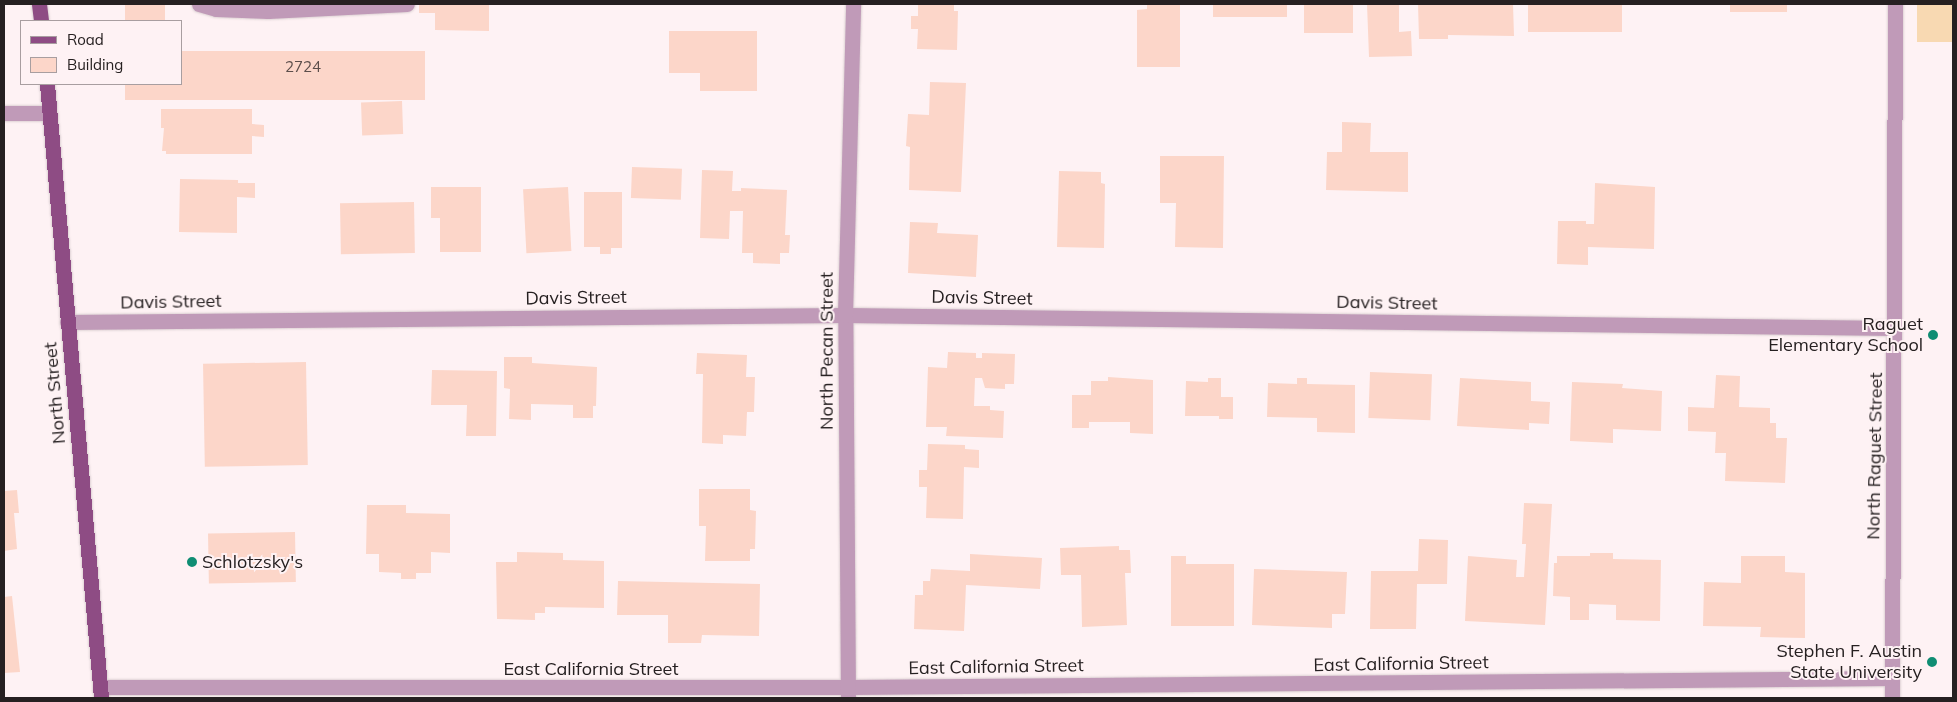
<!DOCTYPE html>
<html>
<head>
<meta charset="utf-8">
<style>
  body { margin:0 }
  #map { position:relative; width:1957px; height:702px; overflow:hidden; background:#fef2f4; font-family:Mulish,sans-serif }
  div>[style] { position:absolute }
  .green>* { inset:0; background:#f8d9b2; transform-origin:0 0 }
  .building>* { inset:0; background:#fcd6c9; transform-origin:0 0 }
  .roads { filter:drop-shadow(0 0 1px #dbd0d2) drop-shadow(0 0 1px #dbd0d2) }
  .minor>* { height:15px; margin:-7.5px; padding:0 7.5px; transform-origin:7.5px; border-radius:7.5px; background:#c09ab8 }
  .major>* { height:15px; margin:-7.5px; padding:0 7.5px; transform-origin:7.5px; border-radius:7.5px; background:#8e4c84 }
  .dots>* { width:14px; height:14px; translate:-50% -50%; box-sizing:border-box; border:2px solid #fef2f4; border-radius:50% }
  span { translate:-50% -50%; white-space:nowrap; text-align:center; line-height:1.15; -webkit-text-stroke:4px #fef2f4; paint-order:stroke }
  .number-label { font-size:15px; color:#5c4e4b }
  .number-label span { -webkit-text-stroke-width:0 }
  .street-label { font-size:18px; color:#262021 }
  .poi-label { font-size:18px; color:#262021 }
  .right { translate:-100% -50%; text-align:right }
  .left { translate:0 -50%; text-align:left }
  .frame { position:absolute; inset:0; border:5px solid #262021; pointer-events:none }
  .legend { position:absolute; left:20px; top:20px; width:162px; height:65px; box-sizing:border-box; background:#fef2f4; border:1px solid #a89ea0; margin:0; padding:6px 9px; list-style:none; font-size:15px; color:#262021 }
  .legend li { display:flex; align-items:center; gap:10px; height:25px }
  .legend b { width:25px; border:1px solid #a89ea0 }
</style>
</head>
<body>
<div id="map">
  <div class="green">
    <div style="left:1917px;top:4px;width:36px;height:38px"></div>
  </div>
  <div class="building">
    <div style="left:125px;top:4px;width:40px;height:17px"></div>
    <div style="clip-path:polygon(419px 4px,489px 4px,489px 31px,435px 30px,435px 13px,419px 13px)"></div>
    <div style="clip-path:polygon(918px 4px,954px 4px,954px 11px,958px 11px,957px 50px,917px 49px,918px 29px,911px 29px,911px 16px,918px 16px)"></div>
    <div style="clip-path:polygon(1147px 4px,1180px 4px,1180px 67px,1137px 67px,1137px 10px,1147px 9px)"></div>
    <div style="left:1213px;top:4px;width:74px;height:13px"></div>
    <div style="left:1304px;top:4px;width:49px;height:29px"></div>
    <div style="clip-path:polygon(1367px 4px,1399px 4px,1399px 32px,1411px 31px,1412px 56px,1369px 57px)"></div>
    <div style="clip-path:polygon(1418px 4px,1513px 4px,1514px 36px,1448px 35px,1448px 39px,1419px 39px)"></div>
    <div style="left:1528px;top:4px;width:94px;height:28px"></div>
    <div style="left:1730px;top:4px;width:57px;height:8px"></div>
    <div style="clip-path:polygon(669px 31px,757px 31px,757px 91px,700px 91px,700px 73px,669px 73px)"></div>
    <div style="clip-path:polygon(181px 51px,425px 51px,425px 100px,125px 100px,125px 84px,181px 84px)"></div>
    <div style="clip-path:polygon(930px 82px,966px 83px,961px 192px,909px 190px,910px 147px,906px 146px,908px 114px,929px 115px)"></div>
    <div style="left:402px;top:101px;width:33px;height:41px;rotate:88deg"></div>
    <div style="clip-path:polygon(161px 109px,252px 109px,252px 124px,264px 125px,264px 137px,252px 136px,252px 154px,166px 154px,166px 151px,162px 151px,164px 128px,161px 128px)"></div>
    <div style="clip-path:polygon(1342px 122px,1371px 123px,1370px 152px,1408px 152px,1408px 192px,1326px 190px,1327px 152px,1342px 152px)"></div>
    <div style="clip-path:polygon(1160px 156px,1224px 156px,1223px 248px,1175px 247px,1176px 203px,1160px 203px)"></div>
    <div style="left:632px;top:167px;width:50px;height:31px;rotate:2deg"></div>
    <div style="clip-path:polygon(702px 170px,733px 171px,732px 191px,741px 191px,741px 188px,787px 190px,785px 235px,790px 235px,789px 253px,780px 253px,780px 264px,753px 263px,753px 253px,742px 253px,743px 211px,730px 211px,729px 239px,700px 238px)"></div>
    <div style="clip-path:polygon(1059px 171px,1101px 172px,1101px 183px,1105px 184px,1104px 248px,1057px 247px)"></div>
    <div style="clip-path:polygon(180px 179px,238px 180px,238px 183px,255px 183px,255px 198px,237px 197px,237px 233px,179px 232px)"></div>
    <div style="clip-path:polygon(1595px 183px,1655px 187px,1654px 249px,1588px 247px,1588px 265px,1557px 264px,1558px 221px,1586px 221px,1586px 224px,1594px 224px)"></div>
    <div style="clip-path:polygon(431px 187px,481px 187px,481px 252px,440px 252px,440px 218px,431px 218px)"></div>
    <div style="left:568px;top:187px;width:64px;height:45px;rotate:87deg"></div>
    <div style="clip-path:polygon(584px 192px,622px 192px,622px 248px,611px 248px,611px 254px,600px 254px,600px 247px,584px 247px)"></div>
    <div style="left:414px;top:202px;width:51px;height:74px;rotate:89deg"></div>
    <div style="clip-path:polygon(910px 222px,938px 223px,937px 233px,978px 235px,976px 277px,908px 273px)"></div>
    <div style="clip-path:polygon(948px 352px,976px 353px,976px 358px,982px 358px,982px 353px,1015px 354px,1014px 384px,1005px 384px,1005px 389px,985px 388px,982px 378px,975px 378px,974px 406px,990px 406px,990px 410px,1004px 411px,1003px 438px,946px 436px,947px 427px,926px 427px,928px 367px,947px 368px)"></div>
    <div style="clip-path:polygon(697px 353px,747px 355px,746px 377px,755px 377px,754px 412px,747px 412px,746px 436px,723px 435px,723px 444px,702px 443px,703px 374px,696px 374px)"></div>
    <div style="clip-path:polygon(504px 357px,532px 357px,532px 363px,597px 367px,596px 406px,593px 406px,593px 418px,573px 418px,573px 405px,531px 404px,531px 420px,509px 419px,510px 389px,504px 388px)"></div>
    <div style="left:306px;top:362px;width:103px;height:103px;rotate:89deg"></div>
    <div style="clip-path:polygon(432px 370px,497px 371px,496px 436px,466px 436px,467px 405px,431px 405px)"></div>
    <div style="left:1370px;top:372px;width:62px;height:46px;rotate:2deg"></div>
    <div style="clip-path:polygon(1716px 375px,1740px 376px,1739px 407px,1770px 408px,1770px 423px,1776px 423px,1776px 438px,1787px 438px,1785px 483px,1725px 481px,1726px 453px,1715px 453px,1716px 432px,1688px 431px,1688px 407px,1714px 408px)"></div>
    <div style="clip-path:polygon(1108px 377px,1153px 380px,1153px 434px,1130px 433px,1130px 422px,1089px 422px,1089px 428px,1072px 428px,1072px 395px,1091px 395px,1091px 381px,1108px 381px)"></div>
    <div style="clip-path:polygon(1208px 378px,1221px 378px,1221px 397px,1233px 397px,1233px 419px,1219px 419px,1219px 416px,1185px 416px,1186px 381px,1208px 382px)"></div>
    <div style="clip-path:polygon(1297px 378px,1307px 378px,1307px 384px,1355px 385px,1355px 433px,1317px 432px,1317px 418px,1267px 417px,1268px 383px,1297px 384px)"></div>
    <div style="clip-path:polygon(1460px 378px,1531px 382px,1531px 401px,1550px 402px,1549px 424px,1529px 423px,1529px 430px,1457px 426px)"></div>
    <div style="clip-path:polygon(1572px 382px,1623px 384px,1622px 388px,1662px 391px,1661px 431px,1613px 429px,1613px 443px,1570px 441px)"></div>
    <div style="clip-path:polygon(928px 444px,965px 445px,965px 449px,979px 450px,979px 468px,964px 467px,963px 519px,926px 518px,927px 487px,919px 487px,919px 470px,927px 470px)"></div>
    <div style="clip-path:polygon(699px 489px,750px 489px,750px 510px,756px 511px,755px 549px,750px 549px,750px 561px,705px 561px,706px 526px,699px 526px)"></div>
    <div style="clip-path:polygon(17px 490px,19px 513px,14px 513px,17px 549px,4px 551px,4px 491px)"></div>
    <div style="clip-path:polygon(1524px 503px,1552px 504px,1545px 625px,1465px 621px,1468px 556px,1517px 560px,1516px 577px,1524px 577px,1526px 544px,1522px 544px)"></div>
    <div style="clip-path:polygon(367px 505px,406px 505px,406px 513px,450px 514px,450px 553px,431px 552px,431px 573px,416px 573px,416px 579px,401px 579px,401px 573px,379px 572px,379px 554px,366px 554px)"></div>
    <div style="left:295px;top:532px;width:50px;height:87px;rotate:89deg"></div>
    <div style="clip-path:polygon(1419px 539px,1448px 540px,1447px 584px,1417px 584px,1416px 629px,1370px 629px,1371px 571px,1418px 571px)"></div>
    <div style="clip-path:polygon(1119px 546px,1119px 550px,1130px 550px,1131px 573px,1125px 573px,1127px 625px,1082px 627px,1081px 575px,1061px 575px,1060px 548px)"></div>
    <div style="clip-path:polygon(517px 552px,563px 553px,563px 560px,604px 561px,604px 608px,545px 607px,545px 613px,535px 613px,535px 620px,497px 619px,496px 562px,517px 562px)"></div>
    <div style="clip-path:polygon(1590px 553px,1613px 553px,1613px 559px,1661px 560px,1660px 621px,1616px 620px,1616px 605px,1589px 604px,1589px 620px,1570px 620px,1570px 597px,1553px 596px,1554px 563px,1557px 563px,1557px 556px,1590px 556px)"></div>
    <div style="clip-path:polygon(970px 554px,1042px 558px,1040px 589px,966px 585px,964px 631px,914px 629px,915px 595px,923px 595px,923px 581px,930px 581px,931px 569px,970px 571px)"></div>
    <div style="clip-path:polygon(1171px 556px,1186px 556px,1186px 564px,1234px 564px,1234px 626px,1171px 626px)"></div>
    <div style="clip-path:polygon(1741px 556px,1785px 556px,1785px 572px,1805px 573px,1805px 638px,1760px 637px,1761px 627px,1703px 626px,1704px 582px,1741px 583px)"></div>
    <div style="clip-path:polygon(1254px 569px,1347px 572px,1345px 614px,1332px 614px,1332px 628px,1252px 625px)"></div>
    <div style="clip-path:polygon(618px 581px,760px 584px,759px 636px,702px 635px,701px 643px,668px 643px,668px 615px,617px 615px)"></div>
    <div style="clip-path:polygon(12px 596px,20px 672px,4px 673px,4px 597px)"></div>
  </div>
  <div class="roads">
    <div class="minor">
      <div style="left:199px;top:4px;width:18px;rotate:16deg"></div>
      <div style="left:216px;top:9px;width:52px;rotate:2.2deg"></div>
      <div style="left:268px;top:11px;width:139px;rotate:-2.9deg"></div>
      <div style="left:4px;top:113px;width:45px"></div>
      <div style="left:67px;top:322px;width:778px;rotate:-0.52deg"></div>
      <div style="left:845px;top:315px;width:1050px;rotate:0.71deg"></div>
      <div style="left:100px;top:687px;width:749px"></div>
      <div style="left:849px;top:687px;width:1043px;rotate:-0.49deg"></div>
      <div style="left:848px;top:698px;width:383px;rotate:-90.4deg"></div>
      <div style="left:845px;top:315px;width:311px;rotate:-88.5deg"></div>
      <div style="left:1892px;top:698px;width:694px;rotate:-89.75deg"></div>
    </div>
    <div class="major">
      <div style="left:39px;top:4px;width:17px;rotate:83deg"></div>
      <div style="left:47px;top:84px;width:616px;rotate:84.97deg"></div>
    </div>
  </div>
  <div class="dots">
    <div style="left:1933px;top:335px;background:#0f8d73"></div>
    <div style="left:192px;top:562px;background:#0f8d73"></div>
    <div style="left:1932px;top:662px;background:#0f8d73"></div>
  </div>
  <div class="number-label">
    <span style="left:303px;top:67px">2724</span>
  </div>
  <div class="street-label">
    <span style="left:576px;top:298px;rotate:-1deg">Davis Street</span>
    <span style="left:982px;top:298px;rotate:1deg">Davis Street</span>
    <span style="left:171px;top:302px;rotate:-1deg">Davis Street</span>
    <span style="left:1387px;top:303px;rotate:1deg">Davis Street</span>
    <span style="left:827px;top:351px;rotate:-90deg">North Pecan Street</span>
    <span style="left:55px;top:393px;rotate:-95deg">North Street</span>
    <span style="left:1875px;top:456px;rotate:-89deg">North Raguet Street</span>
    <span style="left:1401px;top:664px;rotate:-1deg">East California Street</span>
    <span style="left:996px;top:667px;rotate:-1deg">East California Street</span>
    <span style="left:591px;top:669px">East California Street</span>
  </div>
  <div class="poi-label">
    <span class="right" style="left:1923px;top:335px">Raguet<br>Elementary School</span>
    <span class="left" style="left:202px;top:562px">Schlotzsky's</span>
    <span class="right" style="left:1922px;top:662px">Stephen F. Austin<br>State University</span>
  </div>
  <div class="frame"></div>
  <ul class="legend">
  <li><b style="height:6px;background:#8e4c84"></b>Road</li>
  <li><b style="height:14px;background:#fcd6c9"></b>Building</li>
  </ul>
</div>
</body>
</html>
